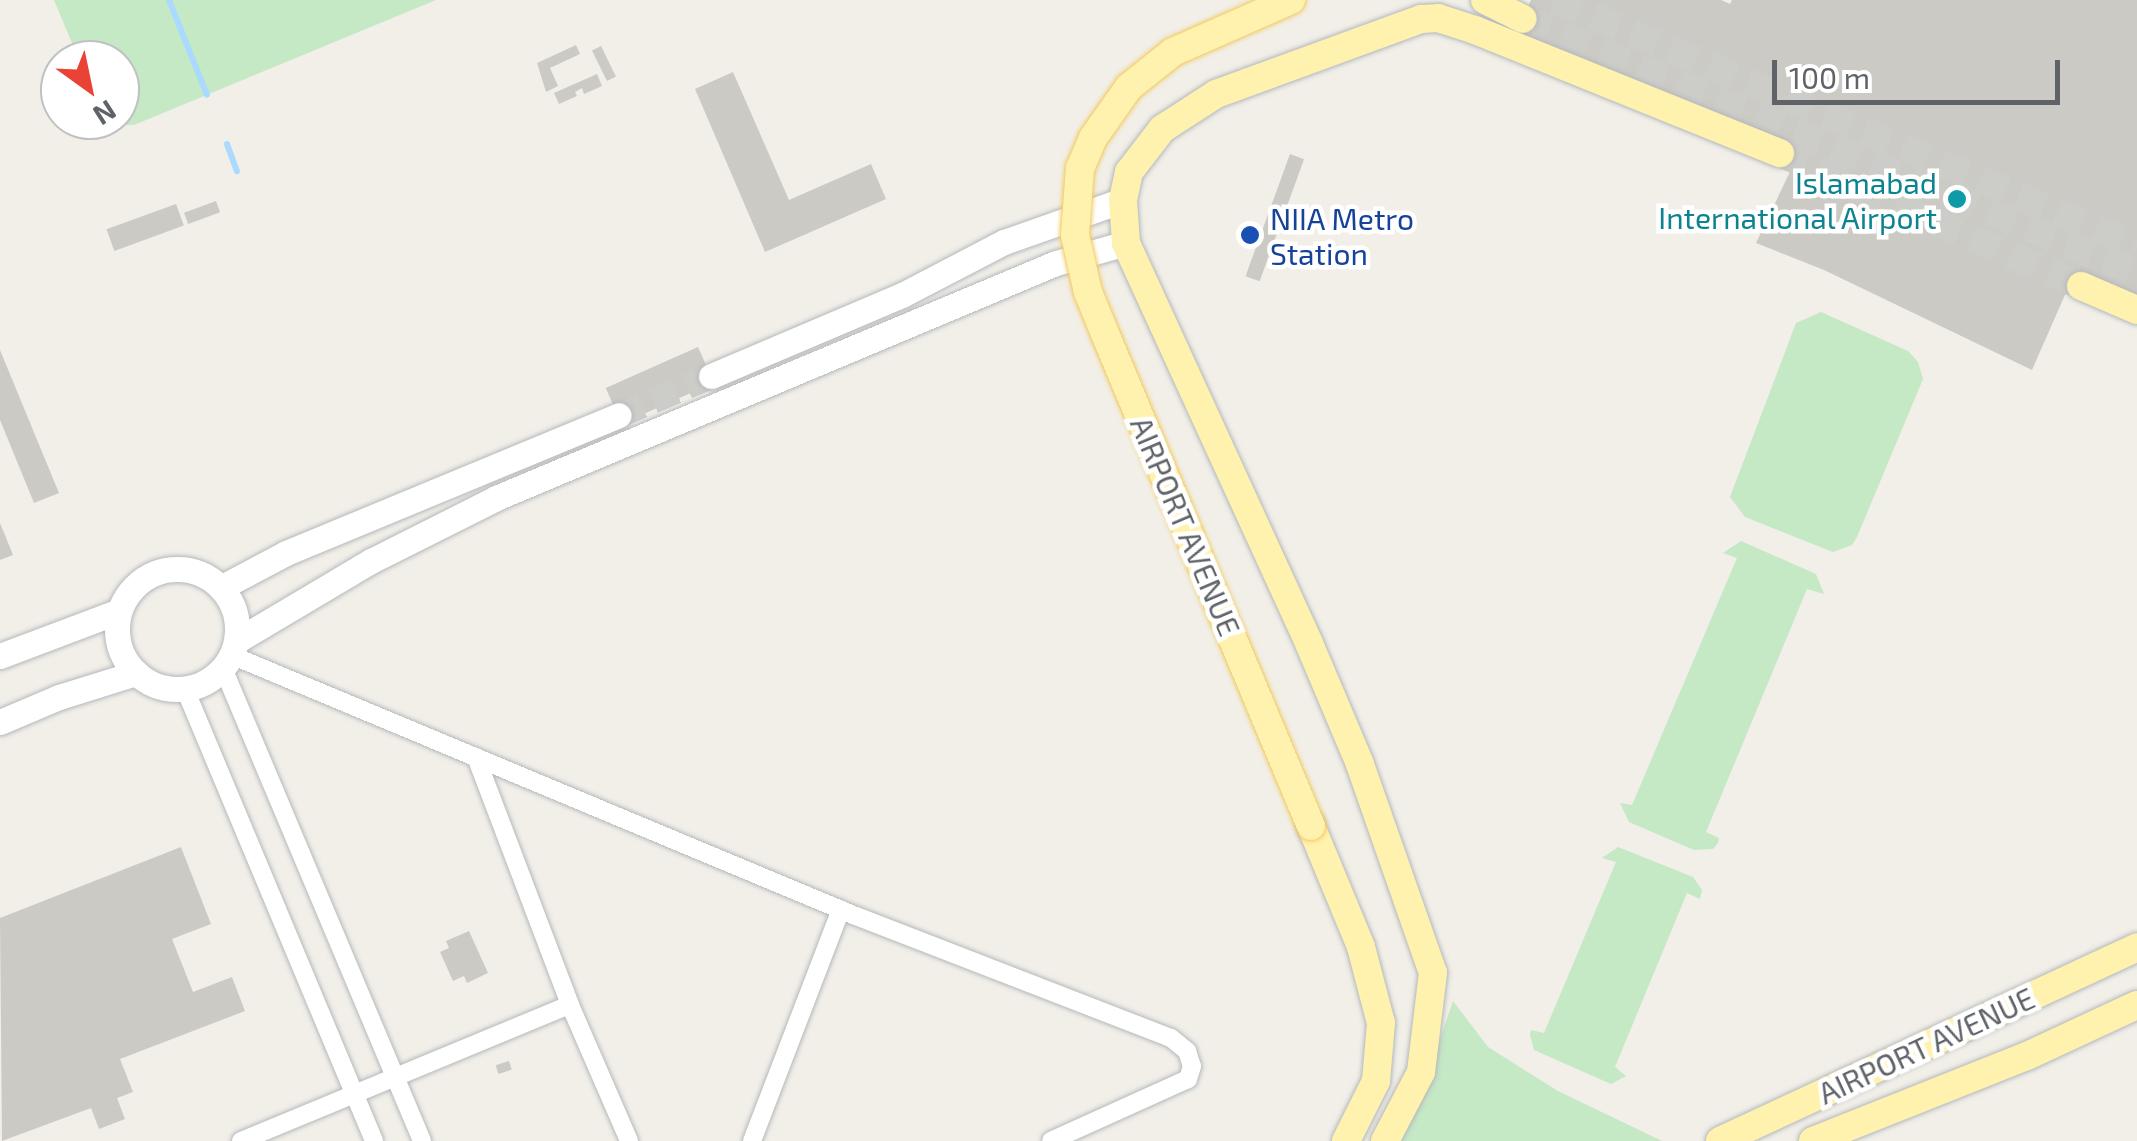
<!DOCTYPE html>
<html>
<head>
<meta charset="utf-8">
<style>
  body { margin:0 }
  #map { position:relative; width:2137px; height:1141px; overflow:hidden; background:#f1efe8; font-family:"Exo 2",sans-serif }
  div>[style] { position:absolute }
  .green>* { inset:0; background:#c5e8c5 }
  .stream>* { height:6px; margin:-3px; padding:0 3px; transform-origin:3px; border-radius:3px; background:#aadaff }
  .building>* { inset:0; background:#cccac5; transform-origin:0 0 }
  .secondary-tunnel>* { height:25px; margin-top:-12.5px; transform-origin:0; background:repeating-linear-gradient(90deg,#ccccc8 0 25px,transparent 0 37px) }
  .primary-tunnel>* { height:28px; margin-top:-14px; transform-origin:0; background:repeating-linear-gradient(90deg,#ccccc8 0 28px,transparent 0 42px) }
  .roads { filter:drop-shadow(0 0 2px #b5b8bc) drop-shadow(0 0 2px #b5b8bc) }
  .street>* { height:18px; margin:-9px; padding:0 9px; transform-origin:9px; border-radius:9px; background:#fff }
  .secondary>* { height:25px; margin:-12.5px; padding:0 12.5px; transform-origin:12.5px; border-radius:12.5px; background:#fff }
  .secondary>.ring { margin:-12.5px; padding:0; box-sizing:content-box; background:none; border:25px solid #fff; border-radius:50% }
  .primary>* { height:28px; margin:-14px; padding:0 14px; transform-origin:14px; border-radius:14px; background:#fff2af }
  .bridges { filter:drop-shadow(0 0 2px #f2c960) drop-shadow(0 0 2px #f2c960) }
  .primary-bridge>* { height:28px; margin:-14px; padding:0 14px; transform-origin:14px; border-radius:14px; background:#fff2af }
  .dots>* { width:28px; height:28px; translate:-50% -50%; box-sizing:border-box; border:5px solid #fff; border-radius:50% }
  span { translate:-50% -50%; white-space:nowrap; text-align:center; line-height:1.15; -webkit-text-stroke:9px #fff; paint-order:stroke }
  .culture-label { font-size:30px; color:#0d838f }
  .right { translate:-100% -50%; text-align:right }
  .transit-label { font-size:30px; color:#164399 }
  .left { translate:0 -50%; text-align:left }
  .street-label { font-size:30px; color:#5f6368 }
  .north { position:absolute; left:40px; top:40px; width:100px; height:100px; box-sizing:border-box; background:#fff; border:2px solid #bfc1c3; border-radius:50%; rotate:147deg; font-size:28px; font-weight:700; line-height:40px; text-align:center; color:#5f6368 }
  .north::after { content:''; display:block; margin:auto; width:35px; height:45px; background:#ea4335; clip-path:polygon(50% 0,100% 100%,50% 72%,0 100%) }
  .scale { position:absolute; left:1772px; top:60px; width:288px; height:45px; box-sizing:border-box; border:5px solid #5f6368; border-top:0; padding-left:12px; font-size:30px; line-height:35px; white-space:nowrap; color:#5f6368; -webkit-text-stroke:8px #fff; paint-order:stroke }
</style>
</head>
<body>
<div id="map">
  <div class="green">
    <div style="clip-path:polygon(54px 0,436px 0,134px 125px,120px 125px,111px 120px,120px 120px,120px 60px,79px 60px)"></div>
    <div style="clip-path:polygon(1821px 312px,1908px 351px,1918px 362px,1923px 379px,1857px 537px,1852px 545px,1833px 552px,1745px 517px,1730px 497px,1796px 323px)"></div>
    <div style="clip-path:polygon(1741px 541px,1816px 574px,1824px 594px,1807px 589px,1706px 832px,1719px 838px,1718px 843px,1713px 849px,1694px 850px,1629px 822px,1620px 803px,1632px 805px,1737px 558px,1723px 553px)"></div>
    <div style="clip-path:polygon(1618px 847px,1693px 877px,1702px 890px,1700px 899px,1687px 893px,1615px 1067px,1626px 1076px,1611px 1084px,1534px 1050px,1530px 1035px,1531px 1030px,1544px 1033px,1616px 862px,1602px 858px)"></div>
    <div style="clip-path:polygon(1453px 1001px,1488px 1047px,1558px 1091px,1662px 1141px,1388px 1141px,1419px 1101px)"></div>
  </div>
  <div class="stream">
    <div style="left:169px;top:0;width:102px;rotate:68.2deg"></div>
    <div style="left:227px;top:144px;width:29px;rotate:70deg"></div>
  </div>
  <div class="building">
    <div style="clip-path:polygon(1531px 0,1721px 0,1730px 4px,1732px 0,2137px 0,2137px 298px,2075px 272px,2032px 370px,1824px 270px,1756px 243px,1797px 157px,1514px 40px)"></div>
    <div style="clip-path:polygon(576px 45px,580px 54px,550px 68px,558px 86px,546px 92px,537px 63px)"></div>
    <div style="left:601px;top:46px;width:34px;height:10px;rotate:64deg"></div>
    <div style="clip-path:polygon(733px 72px,789px 200px,871px 164px,886px 199px,765px 252px,695px 89px)"></div>
    <div style="clip-path:polygon(597px 74px,602px 86px,584px 94px,582px 88px,575px 92px,577px 96px,559px 104px,554px 93px)"></div>
    <div style="left:1290px;top:154px;width:15px;height:130px;rotate:20deg"></div>
    <div style="left:216px;top:201px;width:12px;height:34px;rotate:70deg"></div>
    <div style="left:176px;top:204px;width:23px;height:74px;rotate:70deg"></div>
    <div style="left:698px;top:347px;width:39px;height:101px;rotate:66deg"></div>
    <div style="clip-path:polygon(0 350px,59px 493px,34px 503px,0 420px)"></div>
    <div style="clip-path:polygon(0 523px,13px 555px,0 560px)"></div>
    <div style="clip-path:polygon(181px 847px,211px 924px,172px 939px,193px 992px,232px 977px,245px 1011px,120px 1059px,133px 1092px,117px 1098px,125px 1119px,99px 1129px,91px 1108px,2px 1141px,0 918px)"></div>
    <div style="clip-path:polygon(469px 931px,488px 973px,467px 983px,464px 976px,453px 981px,440px 952px,449px 948px,446px 941px)"></div>
    <div style="left:509px;top:1061px;width:9px;height:14px;rotate:72deg"></div>
  </div>
  <div class="secondary-tunnel">
    <div style="left:619px;top:415px;width:100px;rotate:-23deg"></div>
  </div>
  <div class="primary-tunnel">
    <div style="left:1554px;top:0;width:633px;rotate:22.88deg"></div>
    <div style="left:1523px;top:19px;width:664px;rotate:22.47deg"></div>
    <div style="left:1780px;top:153px;width:329px;rotate:23.8deg"></div>
  </div>
  <div class="roads">
    <div class="street">
      <div style="left:231px;top:655px;width:677px;rotate:22.67deg"></div>
      <div style="left:856px;top:916px;width:338px;rotate:21.2deg"></div>
      <div style="left:1171px;top:1038px;width:21px;rotate:39deg"></div>
      <div style="left:1187px;top:1051px;width:16px;rotate:72deg"></div>
      <div style="left:1192px;top:1066px;width:14px;rotate:107deg"></div>
      <div style="left:1188px;top:1079px;width:150px;rotate:155.7deg"></div>
      <div style="left:223px;top:668px;width:513px;rotate:67.18deg"></div>
      <div style="left:185px;top:689px;width:490px;rotate:67.3deg"></div>
      <div style="left:476px;top:757px;width:265px;rotate:69.2deg"></div>
      <div style="left:570px;top:1005px;width:148px;rotate:66.5deg"></div>
      <div style="left:241px;top:1141px;width:356px;rotate:-22.5deg"></div>
      <div style="left:752px;top:1141px;width:248px;rotate:-69deg"></div>
    </div>
    <div class="secondary">
      <div style="left:711px;top:376px;width:207px;rotate:-23deg"></div>
      <div style="left:902px;top:295px;width:115px;rotate:-27.5deg"></div>
      <div style="left:1004px;top:242px;width:126px;rotate:-19.4deg"></div>
      <div class="ring" style="left:117px;top:569px;width:95px;height:95px"></div>
      <div style="left:222px;top:587px;width:72px;rotate:-28deg"></div>
      <div style="left:286px;top:553px;width:360px;rotate:-22.5deg"></div>
      <div style="left:236px;top:641px;width:157px;rotate:-30.7deg"></div>
      <div style="left:371px;top:561px;width:140px;rotate:-26.7deg"></div>
      <div style="left:496px;top:498px;width:607px;rotate:-22.77deg"></div>
      <div style="left:1056px;top:263px;width:73px;rotate:-15.9deg"></div>
      <div style="left:0;top:656px;width:127px;rotate:-20.7deg"></div>
      <div style="left:0;top:722px;width:64px;rotate:-23deg"></div>
      <div style="left:59px;top:697px;width:81px;rotate:-17.3deg"></div>
    </div>
    <div class="primary">
      <div style="left:1485px;top:0;width:42px;rotate:26.6deg"></div>
      <div style="left:2081px;top:286px;width:61px;rotate:23.2deg"></div>
      <div style="left:1311px;top:826px;width:131px;rotate:67.5deg"></div>
      <div style="left:1361px;top:947px;width:79px;rotate:75.3deg"></div>
      <div style="left:1381px;top:1023px;width:58px;rotate:94.9deg"></div>
      <div style="left:1376px;top:1081px;width:67px;rotate:116.6deg"></div>
      <div style="left:1385px;top:1141px;width:78px;rotate:-62.4deg"></div>
      <div style="left:1421px;top:1072px;width:100px;rotate:-83.1deg"></div>
      <div style="left:1433px;top:973px;width:221px;rotate:-109.3deg"></div>
      <div style="left:1360px;top:764px;width:131px;rotate:-112.9deg"></div>
      <div style="left:1309px;top:643px;width:440px;rotate:-114.6deg"></div>
      <div style="left:1126px;top:243px;width:43px;rotate:-94deg"></div>
      <div style="left:1123px;top:200px;width:29px;rotate:-78deg"></div>
      <div style="left:1129px;top:172px;width:54px;rotate:-52.5deg"></div>
      <div style="left:1162px;top:129px;width:64px;rotate:-32.9deg"></div>
      <div style="left:1216px;top:94px;width:218px;rotate:-20.1deg"></div>
      <div style="left:1421px;top:19px;width:17px;rotate:-3deg"></div>
      <div style="left:1438px;top:18px;width:39px;rotate:18deg"></div>
      <div style="left:1475px;top:30px;width:329px;rotate:22deg"></div>
      <div style="left:1720px;top:1141px;width:460px;rotate:-24.9deg"></div>
      <div style="left:1813px;top:1141px;width:230px;rotate:-21.7deg"></div>
      <div style="left:2027px;top:1056px;width:121px;rotate:-24.9deg"></div>
    </div>
  </div>
  <div class="bridges">
    <div class="primary-bridge">
      <div style="left:1291px;top:0;width:129px;rotate:156.2deg"></div>
      <div style="left:1173px;top:52px;width:56px;rotate:141.5deg"></div>
      <div style="left:1129px;top:87px;width:62px;rotate:125.2deg"></div>
      <div style="left:1093px;top:138px;width:33px;rotate:113deg"></div>
      <div style="left:1080px;top:168px;width:67px;rotate:94.3deg"></div>
      <div style="left:1075px;top:235px;width:58px;rotate:77.2deg"></div>
      <div style="left:1088px;top:292px;width:48px;rotate:67.8deg"></div>
      <div style="left:1106px;top:336px;width:531px;rotate:67.3deg"></div>
    </div>
  </div>
  <div class="dots">
    <div style="left:1957px;top:199px;background:#0f9aa8"></div>
    <div style="left:1250px;top:235px;background:#1a4fb4"></div>
  </div>
  <div class="culture-label">
    <span class="right" style="left:1937px;top:199px">Islamabad<br>International Airport</span>
  </div>
  <div class="transit-label">
    <span class="left" style="left:1270px;top:235px">NIIA Metro<br>Station</span>
  </div>
  <div class="street-label">
    <span style="left:1186px;top:526px;rotate:67deg">AIRPORT AVENUE</span>
    <span style="left:1926px;top:1045px;rotate:-25deg">AIRPORT AVENUE</span>
  </div>
  <div class="north">N</div>
  <div class="scale">100 m</div>
</div>
</body>
</html>
